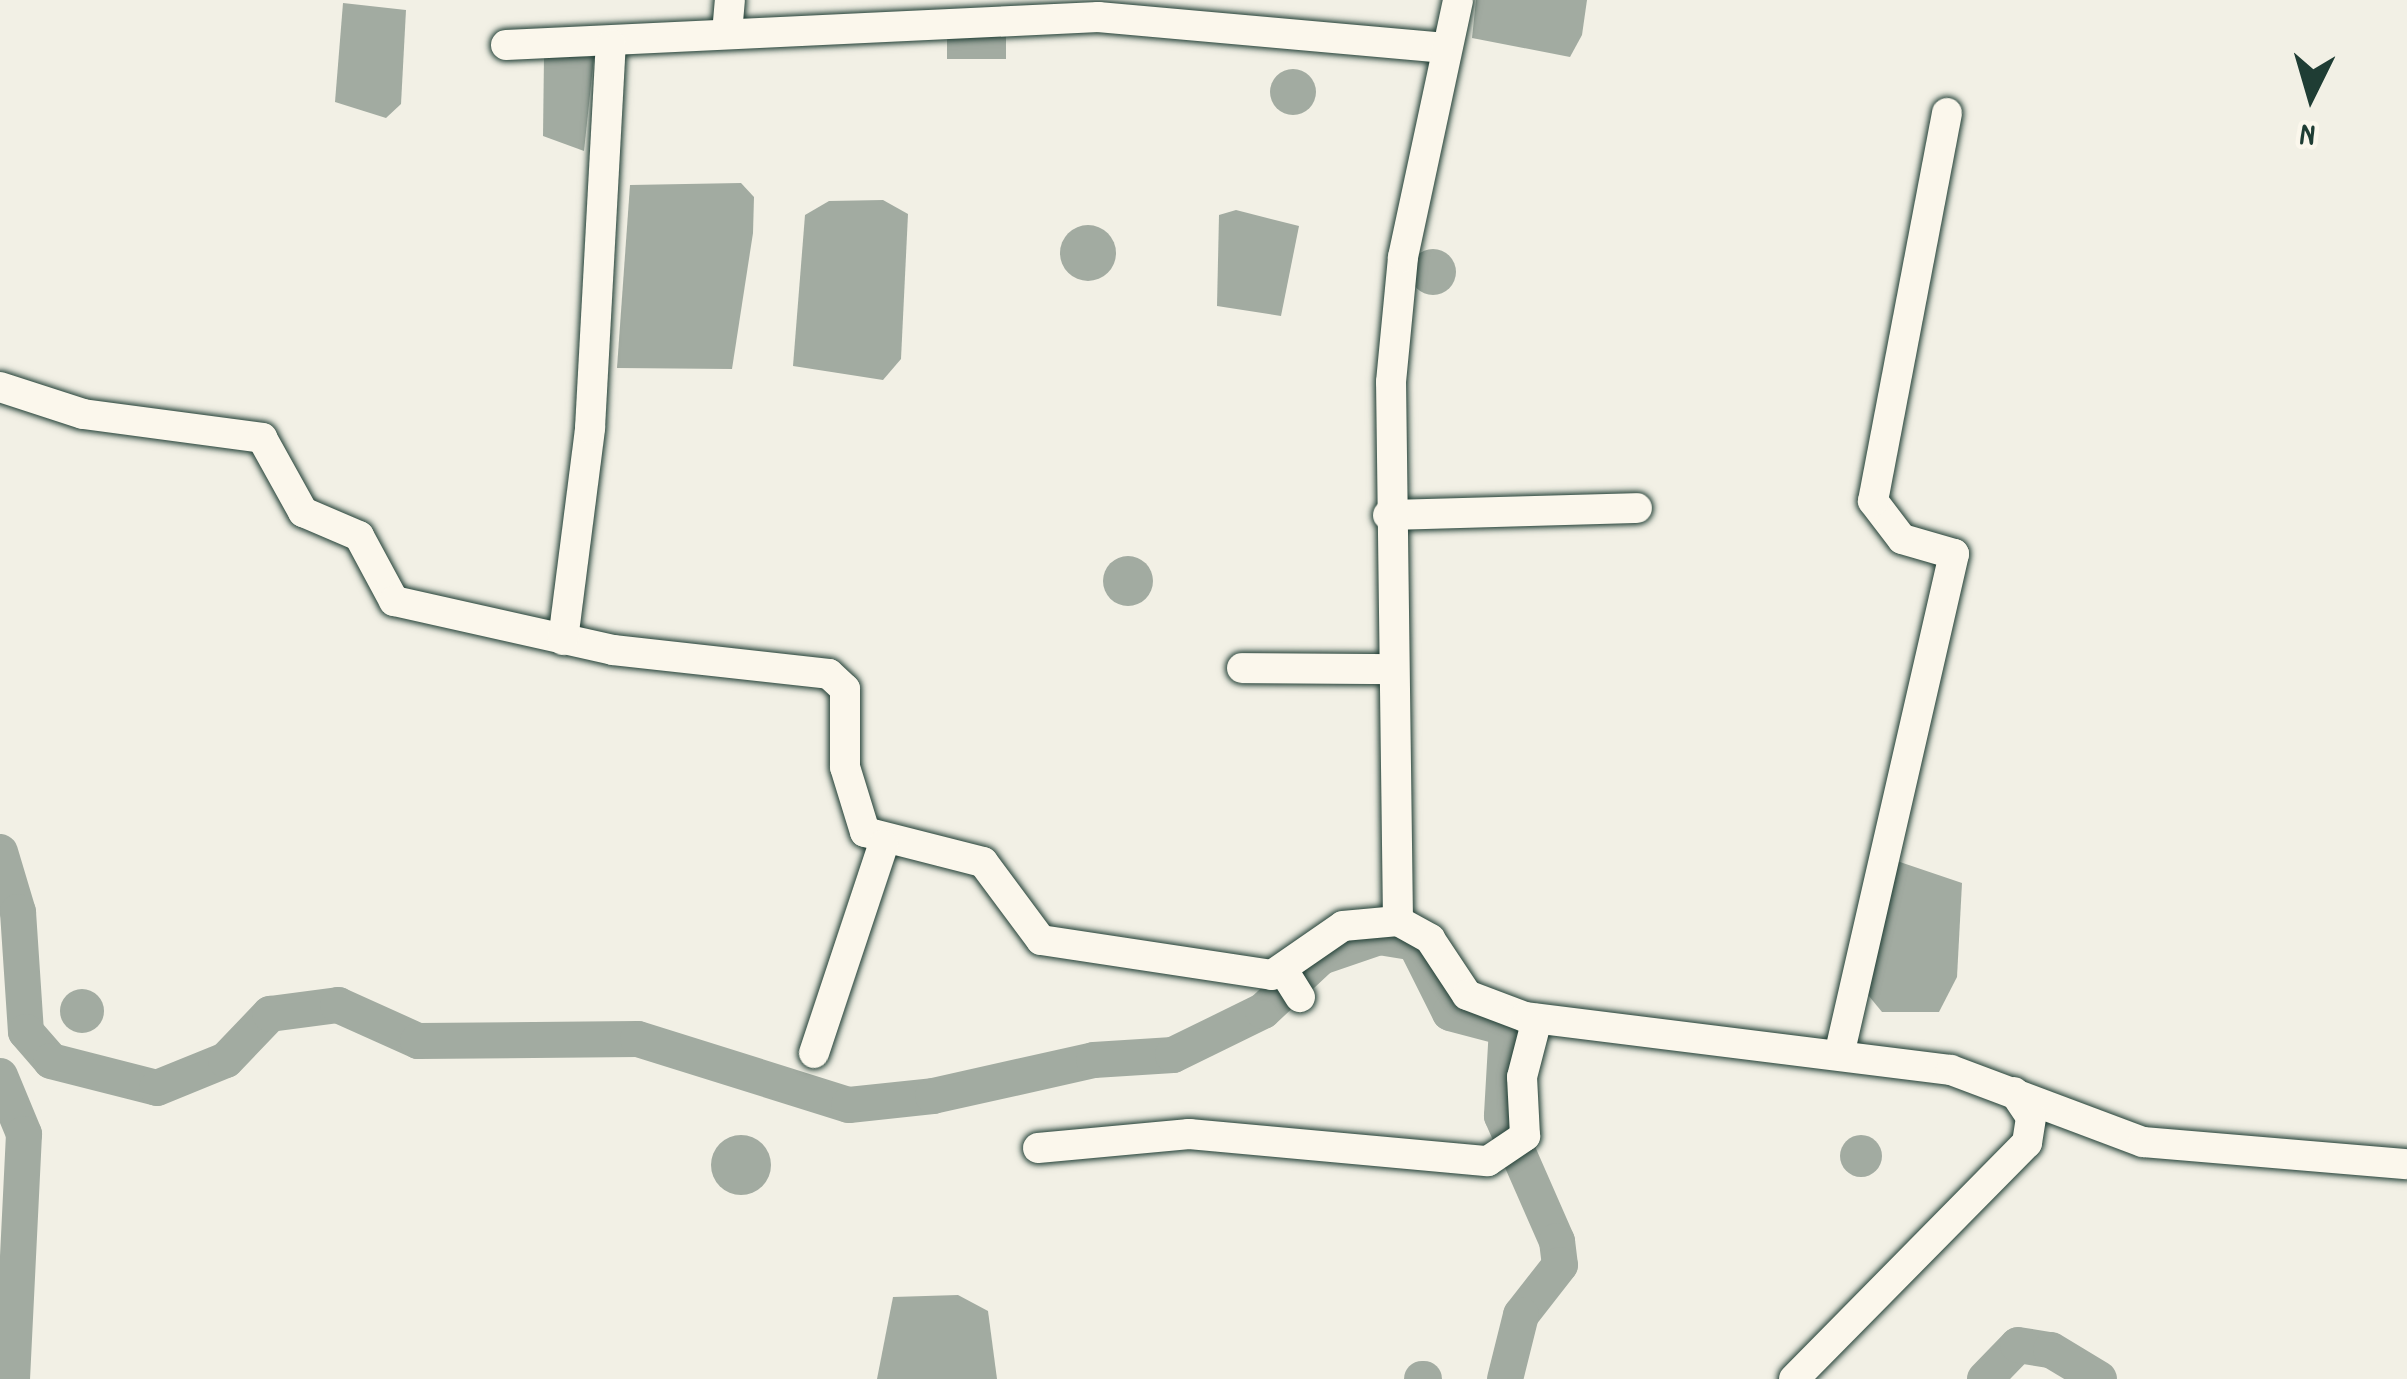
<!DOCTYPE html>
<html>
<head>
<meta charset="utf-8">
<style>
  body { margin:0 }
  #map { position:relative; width:2407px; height:1379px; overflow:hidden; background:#f2f0e5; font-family:Dekko,sans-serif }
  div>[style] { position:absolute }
  .water>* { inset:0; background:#a2aba1; transform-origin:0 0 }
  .round { border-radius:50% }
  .river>* { height:36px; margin:-18px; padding:0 18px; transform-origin:18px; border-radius:18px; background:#a2aba1 }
  .roads { filter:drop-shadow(0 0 3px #1f3d34) drop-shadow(0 0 3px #1f3d34) }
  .minor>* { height:30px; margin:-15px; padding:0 15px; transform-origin:15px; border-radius:15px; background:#fbf7ec }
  span { translate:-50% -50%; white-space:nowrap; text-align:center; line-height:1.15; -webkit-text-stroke:12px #fbf7ec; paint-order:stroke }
  .north { position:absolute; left:2251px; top:36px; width:120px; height:120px; -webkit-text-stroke:9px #fbf7ec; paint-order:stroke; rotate:185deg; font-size:33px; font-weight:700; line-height:48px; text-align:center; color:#1f3d34 }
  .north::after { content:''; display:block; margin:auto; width:42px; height:54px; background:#1f3d34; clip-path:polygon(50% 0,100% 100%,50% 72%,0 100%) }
</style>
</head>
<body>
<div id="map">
  <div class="water">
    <div style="clip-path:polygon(1476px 0,1587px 0,1582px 35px,1570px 57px,1472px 38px)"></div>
    <div style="clip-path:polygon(343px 3px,406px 10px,401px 104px,386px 118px,335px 102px)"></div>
    <div style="left:947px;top:35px;width:59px;height:24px"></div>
    <div style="clip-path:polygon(544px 56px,594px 57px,584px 151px,543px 136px)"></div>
    <div class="round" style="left:1270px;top:69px;width:46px;height:46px"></div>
    <div style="clip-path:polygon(741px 183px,754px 197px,753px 233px,732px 369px,617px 368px,630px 185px)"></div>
    <div style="clip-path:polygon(829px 201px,883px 200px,908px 214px,901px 359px,883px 380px,793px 366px,805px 215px)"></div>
    <div style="clip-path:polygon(1236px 210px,1299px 226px,1281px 316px,1217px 306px,1219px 215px)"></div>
    <div class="round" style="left:1060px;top:225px;width:56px;height:56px"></div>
    <div class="round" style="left:1410px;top:249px;width:46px;height:46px"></div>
    <div class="round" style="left:1103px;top:556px;width:50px;height:50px"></div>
    <div style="clip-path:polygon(1894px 860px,1962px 883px,1957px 977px,1939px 1012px,1882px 1012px,1864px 990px)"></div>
    <div class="round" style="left:60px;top:989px;width:44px;height:44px"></div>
    <div class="round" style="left:1840px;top:1135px;width:42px;height:42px"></div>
    <div class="round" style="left:711px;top:1135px;width:60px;height:60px"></div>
    <div style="clip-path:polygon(958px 1295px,988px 1311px,997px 1379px,877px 1379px,893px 1297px)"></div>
  </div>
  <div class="river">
    <div style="left:0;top:852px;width:63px;rotate:73.3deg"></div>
    <div style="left:18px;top:912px;width:120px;rotate:86.2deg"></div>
    <div style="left:26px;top:1032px;width:38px;rotate:49deg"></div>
    <div style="left:51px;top:1061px;width:109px;rotate:14.3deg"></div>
    <div style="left:157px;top:1088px;width:74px;rotate:-22.1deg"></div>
    <div style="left:226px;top:1060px;width:64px;rotate:-46.3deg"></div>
    <div style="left:270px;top:1014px;width:69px;rotate:-7.5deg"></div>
    <div style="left:338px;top:1005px;width:88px;rotate:24.2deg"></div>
    <div style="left:418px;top:1041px;width:220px;rotate:-0.5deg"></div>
    <div style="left:638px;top:1039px;width:221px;rotate:17.4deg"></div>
    <div style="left:849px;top:1105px;width:84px;rotate:-6.1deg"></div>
    <div style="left:933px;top:1096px;width:165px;rotate:-12.6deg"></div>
    <div style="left:1094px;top:1060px;width:79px;rotate:-3.6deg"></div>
    <div style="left:1173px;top:1055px;width:100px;rotate:-26.1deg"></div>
    <div style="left:1263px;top:1011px;width:79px;rotate:-43deg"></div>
    <div style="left:1321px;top:957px;width:61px;rotate:-19deg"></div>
    <div style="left:1379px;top:937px;width:36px;rotate:9deg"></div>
    <div style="left:1415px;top:943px;width:78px;rotate:63.4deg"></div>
    <div style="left:1450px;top:1013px;width:59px;rotate:14.7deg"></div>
    <div style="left:1507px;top:1028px;width:88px;rotate:93.3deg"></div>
    <div style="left:1502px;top:1116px;width:137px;rotate:66.3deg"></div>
    <div style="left:1557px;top:1241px;width:24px;rotate:83deg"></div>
    <div style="left:1560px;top:1265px;width:63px;rotate:128deg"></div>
    <div style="left:1521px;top:1315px;width:66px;rotate:104deg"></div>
    <div style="left:0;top:1076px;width:63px;rotate:67.5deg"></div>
    <div style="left:24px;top:1134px;width:245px;rotate:92.8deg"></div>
    <div style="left:1422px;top:1379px;width:2px"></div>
    <div style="left:1985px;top:1379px;width:47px;rotate:-45.9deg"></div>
    <div style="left:2018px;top:1345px;width:33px;rotate:9deg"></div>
    <div style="left:2051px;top:1350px;width:56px;rotate:31.1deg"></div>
  </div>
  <div class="roads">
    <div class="minor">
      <div style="left:727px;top:33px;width:33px;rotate:-85deg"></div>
      <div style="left:506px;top:45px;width:593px;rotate:-2.71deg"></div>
      <div style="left:1098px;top:17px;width:349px;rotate:5.1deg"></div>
      <div style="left:0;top:387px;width:87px;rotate:18deg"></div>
      <div style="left:83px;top:414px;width:181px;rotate:7.6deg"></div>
      <div style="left:262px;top:438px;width:85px;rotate:61deg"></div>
      <div style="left:303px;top:512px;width:61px;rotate:23.2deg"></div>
      <div style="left:359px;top:536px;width:74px;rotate:61.7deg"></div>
      <div style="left:394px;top:601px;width:224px;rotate:12.6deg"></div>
      <div style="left:613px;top:650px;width:217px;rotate:6.3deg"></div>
      <div style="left:829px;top:674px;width:22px;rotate:43deg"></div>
      <div style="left:845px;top:689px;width:78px;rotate:90deg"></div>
      <div style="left:845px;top:767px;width:68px;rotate:72.9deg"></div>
      <div style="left:865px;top:832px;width:122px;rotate:14.3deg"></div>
      <div style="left:983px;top:862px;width:97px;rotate:53.4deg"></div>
      <div style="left:1041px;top:940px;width:234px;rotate:8.6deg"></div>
      <div style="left:1272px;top:975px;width:86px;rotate:-34.6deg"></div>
      <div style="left:1343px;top:926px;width:55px;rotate:-5.2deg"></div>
      <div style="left:1398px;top:921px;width:37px;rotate:29deg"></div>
      <div style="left:1430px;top:939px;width:67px;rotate:56.5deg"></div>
      <div style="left:1467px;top:995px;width:62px;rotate:20.8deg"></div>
      <div style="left:1525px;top:1017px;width:429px;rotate:7.1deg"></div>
      <div style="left:1951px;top:1070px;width:205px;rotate:20.6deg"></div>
      <div style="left:2143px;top:1142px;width:265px;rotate:4.8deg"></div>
      <div style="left:1388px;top:515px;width:249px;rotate:-1.6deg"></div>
      <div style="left:563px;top:640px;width:214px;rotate:-82.7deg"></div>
      <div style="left:590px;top:428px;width:384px;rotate:-86.9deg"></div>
      <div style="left:1242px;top:668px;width:149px;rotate:0.4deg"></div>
      <div style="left:1398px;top:921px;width:539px;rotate:-90.74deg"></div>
      <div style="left:1391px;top:382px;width:126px;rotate:-84.5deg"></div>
      <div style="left:1403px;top:257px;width:263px;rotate:-77.9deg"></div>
      <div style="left:1283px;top:970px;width:32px;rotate:58deg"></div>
      <div style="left:1840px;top:1051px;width:510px;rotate:-77.08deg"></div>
      <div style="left:1954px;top:554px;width:54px;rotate:-163.9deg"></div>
      <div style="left:1902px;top:539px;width:48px;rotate:-127.3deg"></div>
      <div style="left:1873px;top:501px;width:395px;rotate:-79.2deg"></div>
      <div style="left:814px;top:1053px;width:219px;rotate:-71.6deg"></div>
      <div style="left:1038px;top:1148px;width:152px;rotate:-5.3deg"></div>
      <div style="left:1189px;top:1134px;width:300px;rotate:5.2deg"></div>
      <div style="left:1488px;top:1161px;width:45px;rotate:-34deg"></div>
      <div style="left:1525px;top:1136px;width:59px;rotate:-92.9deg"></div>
      <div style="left:1522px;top:1077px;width:60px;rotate:-75.5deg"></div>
      <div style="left:1794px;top:1379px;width:332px;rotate:-45.4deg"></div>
      <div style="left:2027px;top:1143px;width:26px;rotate:-81deg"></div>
      <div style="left:2031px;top:1117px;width:30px;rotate:-124deg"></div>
    </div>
  </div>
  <div class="north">N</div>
</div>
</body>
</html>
